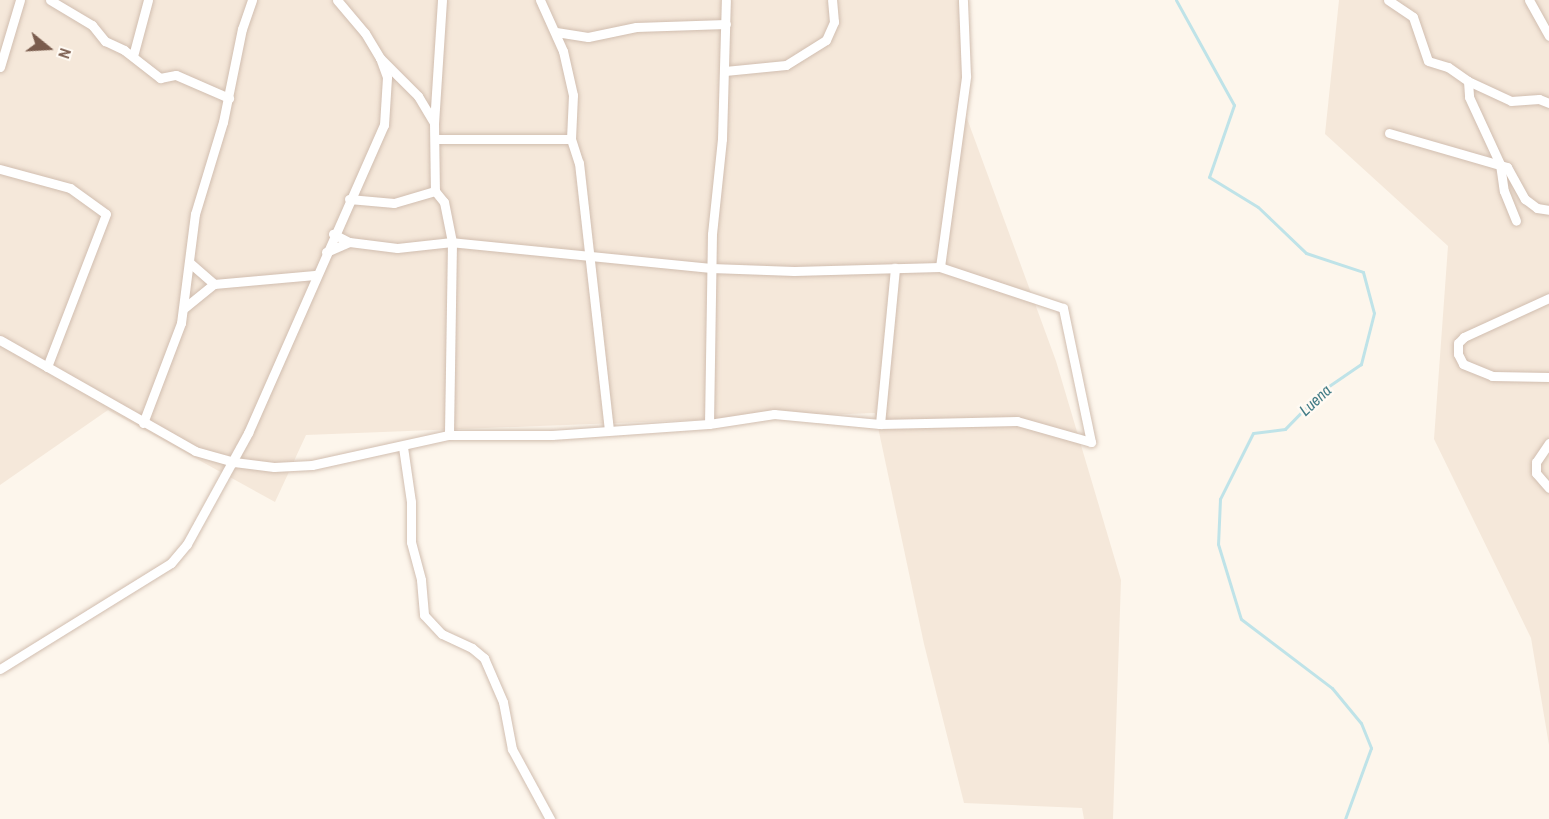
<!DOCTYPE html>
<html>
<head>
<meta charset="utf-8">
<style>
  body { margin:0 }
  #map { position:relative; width:1549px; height:819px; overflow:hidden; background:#fdf6ec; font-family:"Archivo Narrow",sans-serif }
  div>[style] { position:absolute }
  .residential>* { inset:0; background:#f5e8da }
  .stream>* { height:3px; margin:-1.5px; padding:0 1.5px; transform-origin:1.5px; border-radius:1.5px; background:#bfe3e8 }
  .roads { filter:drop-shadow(0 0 2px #d1beb0) drop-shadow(0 0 2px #d1beb0) }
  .minor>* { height:9px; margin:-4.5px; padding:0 4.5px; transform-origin:4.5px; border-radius:4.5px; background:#fff }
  span { translate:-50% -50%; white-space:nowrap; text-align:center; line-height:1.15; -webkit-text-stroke:5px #fffaf3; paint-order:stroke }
  .water-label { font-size:16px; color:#437c86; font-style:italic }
  .north { position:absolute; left:18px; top:18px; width:60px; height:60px; -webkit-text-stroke:4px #fffaf3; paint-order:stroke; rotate:108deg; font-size:16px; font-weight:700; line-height:24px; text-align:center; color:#7a5c4d }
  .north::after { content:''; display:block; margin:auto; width:21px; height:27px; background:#7a5c4d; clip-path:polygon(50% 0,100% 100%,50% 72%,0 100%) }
</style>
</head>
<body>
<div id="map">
  <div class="residential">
    <div style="clip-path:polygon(0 0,961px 0,965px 113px,1056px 361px,1121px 580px,1113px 819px,1084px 819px,1082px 808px,964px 803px,924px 644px,875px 413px,306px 435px,275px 502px,108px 410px,0 485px)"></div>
    <div style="clip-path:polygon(1339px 0,1549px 0,1549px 745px,1531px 638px,1434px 439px,1448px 246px,1325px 134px)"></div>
  </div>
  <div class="stream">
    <div style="left:1176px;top:0;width:120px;rotate:61.1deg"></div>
    <div style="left:1234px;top:105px;width:76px;rotate:109.1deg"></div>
    <div style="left:1209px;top:177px;width:57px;rotate:31.5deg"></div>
    <div style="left:1258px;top:207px;width:66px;rotate:43.8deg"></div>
    <div style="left:1306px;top:253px;width:60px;rotate:18.4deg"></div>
    <div style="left:1363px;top:272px;width:42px;rotate:75deg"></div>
    <div style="left:1374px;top:313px;width:53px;rotate:104.3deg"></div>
    <div style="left:1361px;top:364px;width:46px;rotate:145.6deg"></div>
    <div style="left:1323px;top:390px;width:54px;rotate:134.3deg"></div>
    <div style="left:1285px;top:429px;width:32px;rotate:173deg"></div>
    <div style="left:1253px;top:433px;width:74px;rotate:116.6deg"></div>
    <div style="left:1220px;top:499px;width:45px;rotate:92.5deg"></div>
    <div style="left:1218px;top:544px;width:78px;rotate:73deg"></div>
    <div style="left:1241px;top:619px;width:114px;rotate:37.2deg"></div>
    <div style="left:1332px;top:688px;width:45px;rotate:50.4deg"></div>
    <div style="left:1361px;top:723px;width:27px;rotate:68deg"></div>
    <div style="left:1371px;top:748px;width:76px;rotate:110.1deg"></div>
  </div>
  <div class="roads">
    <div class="minor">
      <div style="left:50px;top:0;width:49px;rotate:30.8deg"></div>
      <div style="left:92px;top:25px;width:21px;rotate:51deg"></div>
      <div style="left:105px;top:41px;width:21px;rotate:25deg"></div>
      <div style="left:124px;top:50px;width:46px;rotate:37.9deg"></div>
      <div style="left:160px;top:78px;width:16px;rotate:-11deg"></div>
      <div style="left:176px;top:75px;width:58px;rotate:23.5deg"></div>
      <div style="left:337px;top:0;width:43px;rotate:49.7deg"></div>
      <div style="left:365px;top:33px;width:29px;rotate:59deg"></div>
      <div style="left:380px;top:58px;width:54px;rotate:45deg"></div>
      <div style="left:418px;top:96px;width:31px;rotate:59deg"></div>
      <div style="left:442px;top:0;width:123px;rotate:93.7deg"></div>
      <div style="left:434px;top:123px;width:68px;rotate:89.2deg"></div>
      <div style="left:435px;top:191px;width:14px;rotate:51deg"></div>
      <div style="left:444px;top:202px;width:41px;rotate:78.7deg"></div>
      <div style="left:452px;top:242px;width:193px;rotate:90.9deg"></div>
      <div style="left:540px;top:0;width:56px;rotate:65.7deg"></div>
      <div style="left:563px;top:51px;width:45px;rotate:77.2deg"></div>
      <div style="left:573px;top:95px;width:44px;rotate:92.6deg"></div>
      <div style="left:571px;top:139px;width:25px;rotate:72deg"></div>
      <div style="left:579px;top:163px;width:268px;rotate:83.6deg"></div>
      <div style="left:1388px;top:0;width:30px;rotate:34deg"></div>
      <div style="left:1413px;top:17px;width:46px;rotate:71.2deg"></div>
      <div style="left:1428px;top:61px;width:21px;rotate:17deg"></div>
      <div style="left:1448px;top:67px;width:24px;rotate:35deg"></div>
      <div style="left:1468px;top:81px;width:47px;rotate:24.9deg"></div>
      <div style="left:1511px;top:101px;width:28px;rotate:-4deg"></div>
      <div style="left:1539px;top:99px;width:11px;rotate:22deg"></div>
      <div style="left:1529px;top:0;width:41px;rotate:60.9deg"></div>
      <div style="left:556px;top:32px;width:32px;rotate:9deg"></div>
      <div style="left:588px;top:37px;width:49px;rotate:-11.8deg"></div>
      <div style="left:636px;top:27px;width:90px;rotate:-1.9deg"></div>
      <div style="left:133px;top:56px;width:58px;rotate:-75deg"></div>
      <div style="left:0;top:67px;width:70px;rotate:-73.4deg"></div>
      <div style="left:725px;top:71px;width:61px;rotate:-5.6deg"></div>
      <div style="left:786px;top:65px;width:47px;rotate:-32deg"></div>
      <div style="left:826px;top:40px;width:20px;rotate:-66deg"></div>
      <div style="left:834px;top:22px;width:22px;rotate:-95deg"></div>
      <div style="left:1468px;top:81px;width:16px;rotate:86deg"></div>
      <div style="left:1469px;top:97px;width:74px;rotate:65.2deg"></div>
      <div style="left:1500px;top:164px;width:27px;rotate:82deg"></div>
      <div style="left:1504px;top:191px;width:32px;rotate:68deg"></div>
      <div style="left:1389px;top:133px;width:123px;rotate:16.1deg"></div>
      <div style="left:1507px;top:167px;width:37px;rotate:61deg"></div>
      <div style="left:1525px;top:199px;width:15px;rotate:37deg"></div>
      <div style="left:1537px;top:208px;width:12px;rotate:9deg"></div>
      <div style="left:435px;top:139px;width:136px"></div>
      <div style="left:0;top:169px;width:73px;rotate:15.2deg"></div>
      <div style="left:70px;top:188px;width:44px;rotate:35.8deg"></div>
      <div style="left:106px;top:214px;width:164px;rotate:111.1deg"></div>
      <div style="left:349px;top:199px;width:45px;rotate:5.1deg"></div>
      <div style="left:394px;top:203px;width:43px;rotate:-16.3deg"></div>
      <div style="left:326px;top:252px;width:25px;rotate:-23deg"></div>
      <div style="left:190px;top:263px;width:32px;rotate:41deg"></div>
      <div style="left:940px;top:267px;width:193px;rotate:-82.2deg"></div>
      <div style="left:966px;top:76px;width:76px;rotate:-92.3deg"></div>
      <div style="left:1549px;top:298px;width:94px;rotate:155.4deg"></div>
      <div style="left:1464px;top:337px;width:8px;rotate:135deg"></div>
      <div style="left:1458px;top:343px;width:11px;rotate:90deg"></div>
      <div style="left:1458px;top:354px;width:11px;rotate:63deg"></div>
      <div style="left:1463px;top:364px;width:31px;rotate:22deg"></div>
      <div style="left:1492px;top:376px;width:57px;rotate:1deg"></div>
      <div style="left:183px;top:309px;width:40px;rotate:-39deg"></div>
      <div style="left:214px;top:284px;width:101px;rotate:-5.1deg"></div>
      <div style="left:0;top:340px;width:224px;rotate:29.6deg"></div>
      <div style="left:195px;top:451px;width:41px;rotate:15.8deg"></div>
      <div style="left:234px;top:462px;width:40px;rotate:7.1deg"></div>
      <div style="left:274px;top:467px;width:38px;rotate:-3deg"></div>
      <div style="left:312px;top:465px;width:140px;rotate:-12.4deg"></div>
      <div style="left:449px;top:435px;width:103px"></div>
      <div style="left:552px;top:435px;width:157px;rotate:-4deg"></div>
      <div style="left:709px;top:424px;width:66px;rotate:-8.7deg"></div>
      <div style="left:774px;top:414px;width:106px;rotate:5.4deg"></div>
      <div style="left:880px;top:424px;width:137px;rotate:-1.3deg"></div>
      <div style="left:1017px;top:421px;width:77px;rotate:15.8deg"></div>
      <div style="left:1091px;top:442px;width:137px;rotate:-101.8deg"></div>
      <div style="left:1063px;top:308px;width:130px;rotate:-161.6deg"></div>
      <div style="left:940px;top:267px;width:146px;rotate:178.4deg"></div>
      <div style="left:794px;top:271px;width:83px;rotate:-177.9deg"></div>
      <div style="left:711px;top:268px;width:260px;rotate:-174.3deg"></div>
      <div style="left:452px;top:242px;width:55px;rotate:173.8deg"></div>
      <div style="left:397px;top:248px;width:48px;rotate:-172.9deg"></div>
      <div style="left:349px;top:242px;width:18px;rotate:-153deg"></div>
      <div style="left:143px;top:423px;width:107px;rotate:-69.2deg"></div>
      <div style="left:181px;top:323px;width:110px;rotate:-82.7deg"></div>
      <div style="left:195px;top:214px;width:96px;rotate:-73.1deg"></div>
      <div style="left:223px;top:122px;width:95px;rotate:-78.5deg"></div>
      <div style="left:242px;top:29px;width:31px;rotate:-71deg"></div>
      <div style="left:709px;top:424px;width:190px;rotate:-89.1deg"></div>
      <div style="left:712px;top:234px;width:96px;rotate:-84deg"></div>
      <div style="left:722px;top:139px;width:139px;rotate:-88.4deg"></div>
      <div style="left:880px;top:424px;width:157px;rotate:-84.5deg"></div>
      <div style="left:1549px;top:443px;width:23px;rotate:124deg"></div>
      <div style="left:1536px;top:462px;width:11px;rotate:90deg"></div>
      <div style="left:1536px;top:473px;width:20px;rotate:49deg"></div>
      <div style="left:403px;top:447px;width:56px;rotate:81.7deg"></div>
      <div style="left:411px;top:502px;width:40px;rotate:90deg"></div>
      <div style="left:411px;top:542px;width:39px;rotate:75deg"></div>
      <div style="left:421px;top:580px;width:35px;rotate:85deg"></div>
      <div style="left:424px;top:615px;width:26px;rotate:47deg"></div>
      <div style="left:442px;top:634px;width:33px;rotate:25deg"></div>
      <div style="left:472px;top:648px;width:16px;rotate:40deg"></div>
      <div style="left:484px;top:658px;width:48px;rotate:66.6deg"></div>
      <div style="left:503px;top:702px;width:48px;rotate:79.2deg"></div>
      <div style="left:512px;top:749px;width:80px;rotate:61.5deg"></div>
      <div style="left:0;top:669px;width:201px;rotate:-31.8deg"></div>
      <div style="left:171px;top:563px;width:25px;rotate:-50deg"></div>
      <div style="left:187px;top:544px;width:127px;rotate:-61.2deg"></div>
      <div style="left:248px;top:433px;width:337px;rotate:-66.2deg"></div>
      <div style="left:384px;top:125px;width:48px;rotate:-86.4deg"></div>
      <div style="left:387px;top:77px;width:20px;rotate:-110deg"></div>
    </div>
  </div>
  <div class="water-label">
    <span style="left:1315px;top:400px;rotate:-43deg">Luena</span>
  </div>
  <div class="north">N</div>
</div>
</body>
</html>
